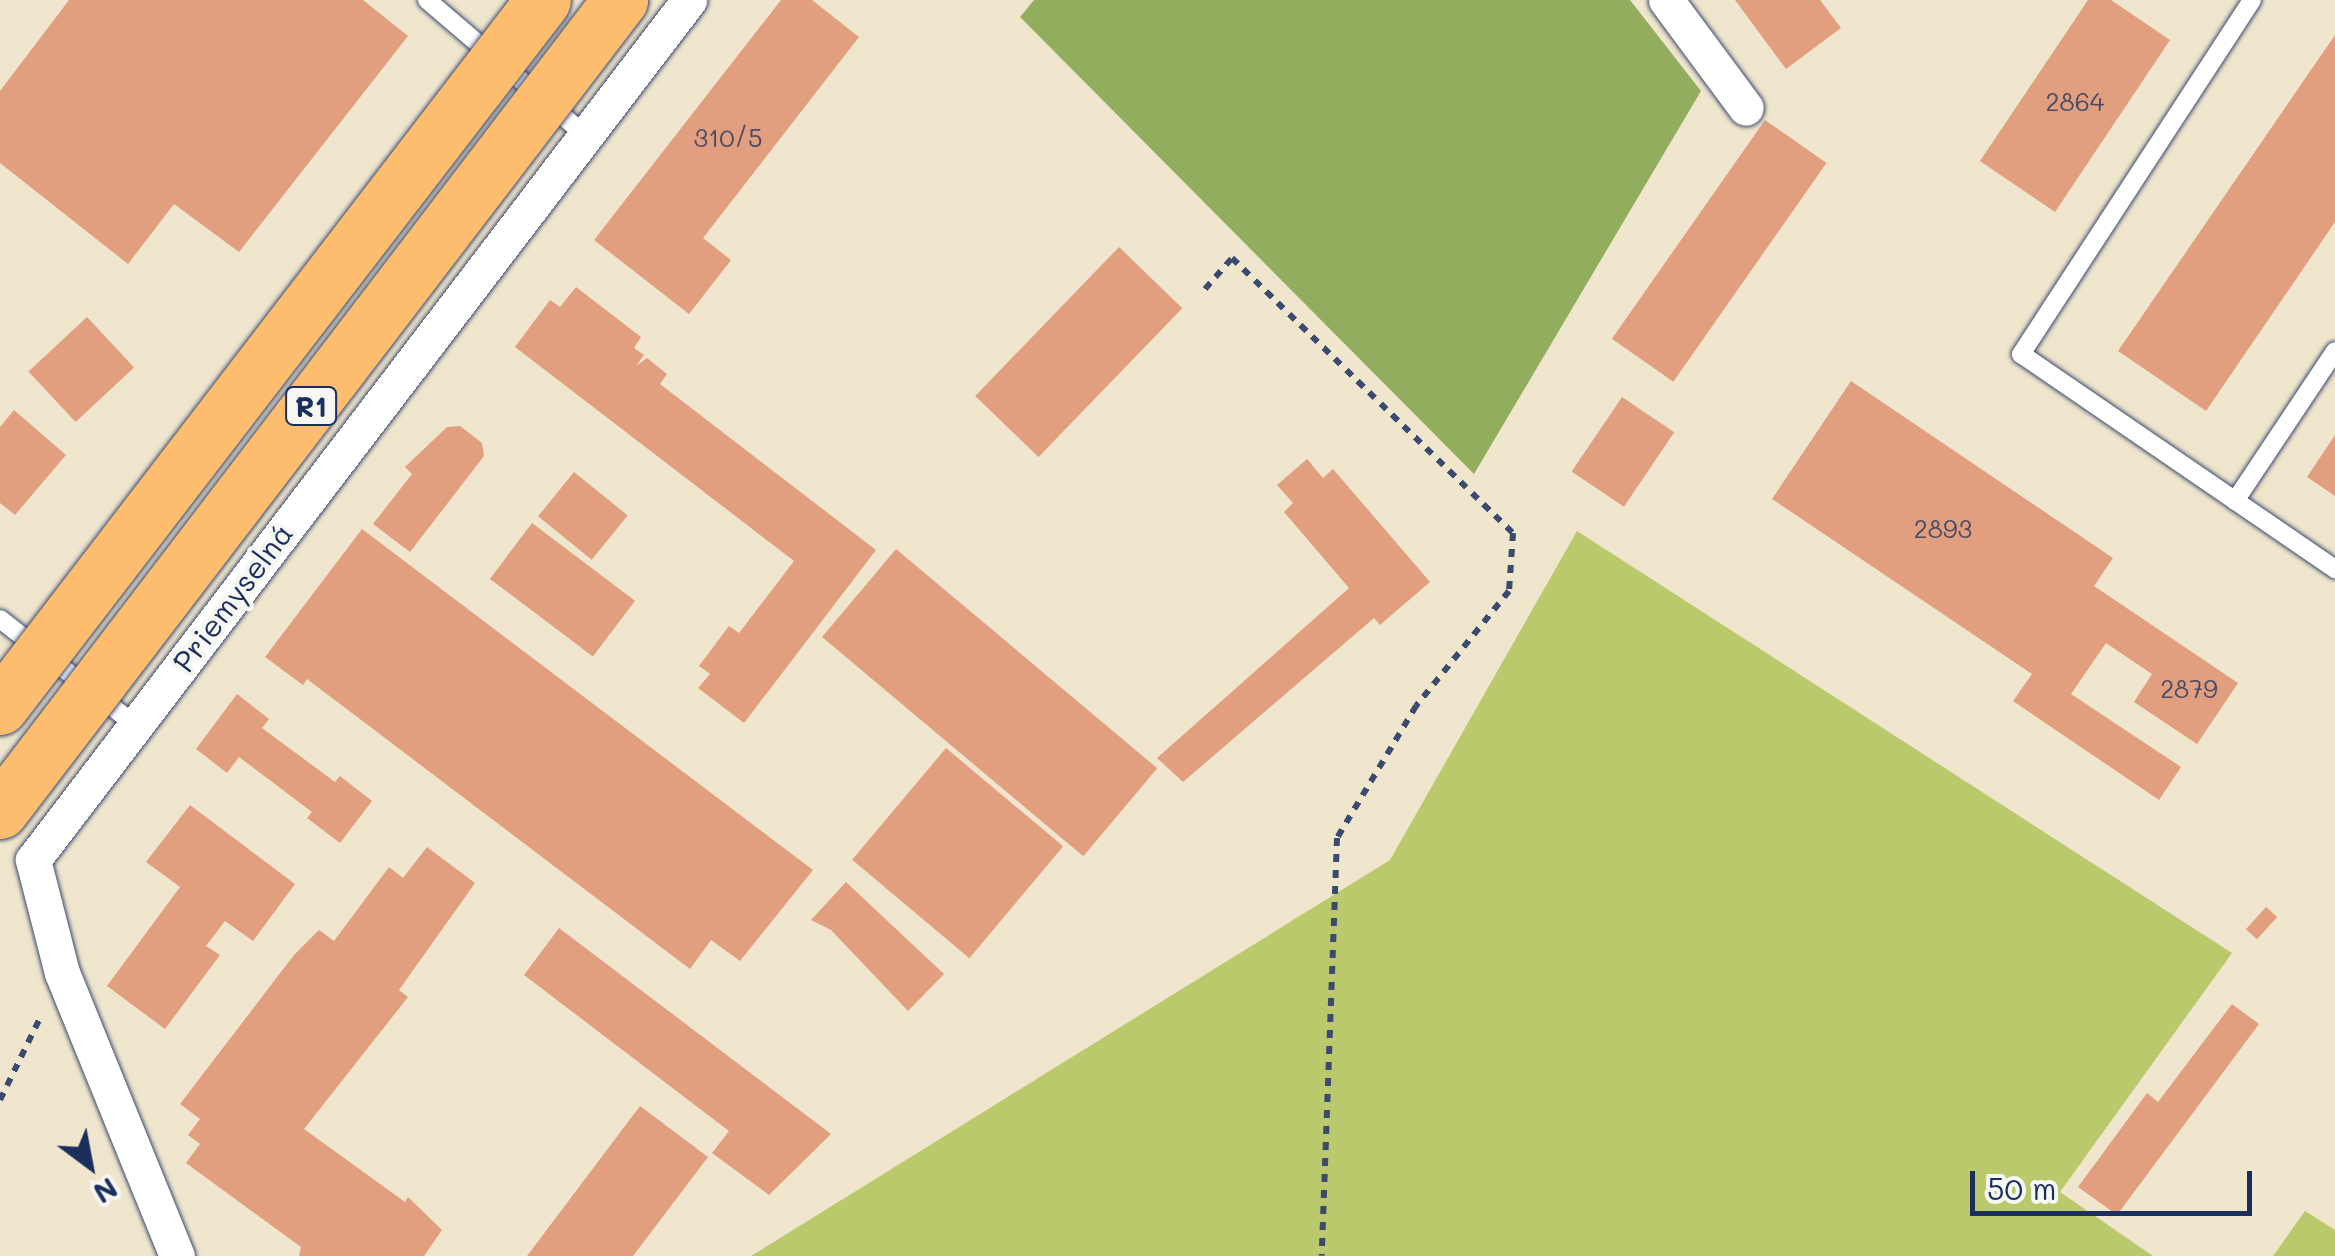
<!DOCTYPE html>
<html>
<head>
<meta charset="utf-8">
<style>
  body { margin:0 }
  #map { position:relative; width:2335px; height:1256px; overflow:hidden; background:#f0e6ce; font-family:Mali,sans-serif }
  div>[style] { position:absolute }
  .green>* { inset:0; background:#bac96b }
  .forest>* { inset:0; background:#93ad5f }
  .building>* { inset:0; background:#e19f7f; transform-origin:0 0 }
  .path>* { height:6px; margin-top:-3px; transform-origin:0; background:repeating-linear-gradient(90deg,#3b4a6f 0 8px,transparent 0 16px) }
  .roads { filter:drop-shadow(0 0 2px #3b4a6f) drop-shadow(0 0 2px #3b4a6f) }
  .lane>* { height:18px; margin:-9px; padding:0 9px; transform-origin:9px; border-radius:9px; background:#fff }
  .street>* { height:35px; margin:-17.5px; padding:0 17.5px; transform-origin:17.5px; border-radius:17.5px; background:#fff }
  .bridges { filter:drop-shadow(0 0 2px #3b4a6f) drop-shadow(0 0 2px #3b4a6f) }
  .highway-bridge>* { height:55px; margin:-27.5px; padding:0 27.5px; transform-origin:27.5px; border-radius:27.5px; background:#fcbd6e }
  span { translate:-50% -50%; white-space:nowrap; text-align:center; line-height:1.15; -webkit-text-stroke:9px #f6f6f2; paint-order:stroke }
  .number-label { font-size:25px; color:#4c4b66 }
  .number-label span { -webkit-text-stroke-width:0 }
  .shield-label span { padding:2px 8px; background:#f6f6f2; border:2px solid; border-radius:8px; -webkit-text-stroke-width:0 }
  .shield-label { font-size:28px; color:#1b2f5e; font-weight:700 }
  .street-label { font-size:30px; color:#1b2f5e }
  .north { position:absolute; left:40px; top:1116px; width:100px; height:100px; -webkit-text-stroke:8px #f6f6f2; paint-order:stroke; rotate:148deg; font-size:28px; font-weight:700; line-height:40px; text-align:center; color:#1b2f5e }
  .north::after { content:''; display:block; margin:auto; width:35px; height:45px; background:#1b2f5e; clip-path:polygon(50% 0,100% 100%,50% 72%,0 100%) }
  .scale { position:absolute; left:1970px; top:1171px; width:282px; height:45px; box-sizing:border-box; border:5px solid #1b2f5e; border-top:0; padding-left:12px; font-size:30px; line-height:35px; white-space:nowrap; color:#1b2f5e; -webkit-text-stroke:8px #f6f6f2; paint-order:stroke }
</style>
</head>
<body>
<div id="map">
  <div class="green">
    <div style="clip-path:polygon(1577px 531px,2232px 953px,2060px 1192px,2153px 1256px,751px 1256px,1390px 860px)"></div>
    <div style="clip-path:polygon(2305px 1211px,2335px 1230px,2335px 1256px,2273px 1256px)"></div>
  </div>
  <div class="forest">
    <div style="clip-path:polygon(1034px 0,1630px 0,1701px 91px,1474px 474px,1020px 17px)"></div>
  </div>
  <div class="building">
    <div style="clip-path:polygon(69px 0,363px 0,408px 36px,239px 252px,174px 204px,128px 264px,0 163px,0 91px)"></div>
    <div style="clip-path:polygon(781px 0,812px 0,859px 37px,703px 238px,731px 260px,689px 314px,594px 240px)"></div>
    <div style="clip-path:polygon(1735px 0,1820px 0,1841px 28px,1786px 69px)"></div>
    <div style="clip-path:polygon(2088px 0,2111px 0,2170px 40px,2055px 212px,1980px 161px)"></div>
    <div style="clip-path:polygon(2335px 35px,2335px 222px,2206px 411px,2118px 351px)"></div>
    <div style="left:1765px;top:120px;width:75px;height:267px;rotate:35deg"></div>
    <div style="left:1119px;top:247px;width:88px;height:207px;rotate:44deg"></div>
    <div style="clip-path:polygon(576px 287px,641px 337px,634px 348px,644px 355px,636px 366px,647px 358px,667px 374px,660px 384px,876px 550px,744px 723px,698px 688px,710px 674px,699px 666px,729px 626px,739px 633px,794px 561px,515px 347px,550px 300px,560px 307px)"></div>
    <div style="left:87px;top:317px;width:69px;height:80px;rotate:47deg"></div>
    <div style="clip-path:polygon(1851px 381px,2113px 558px,2094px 586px,2238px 683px,2197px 744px,2134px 702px,2152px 674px,2106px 643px,2071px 694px,2181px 767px,2159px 800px,2013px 701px,2032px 674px,1772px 499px)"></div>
    <div style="left:1622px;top:397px;width:63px;height:90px;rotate:34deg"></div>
    <div style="clip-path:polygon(14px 410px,66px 455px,15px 515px,0 503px,0 427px)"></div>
    <div style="clip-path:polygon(460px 426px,482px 443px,484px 456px,410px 552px,373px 524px,412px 474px,405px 467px,447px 427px)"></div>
    <div style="clip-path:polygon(2335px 435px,2335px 496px,2307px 477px)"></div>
    <div style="clip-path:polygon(1307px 459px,1323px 478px,1333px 469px,1430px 582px,1380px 625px,1374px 618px,1183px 782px,1157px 758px,1349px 588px,1284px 512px,1293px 503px,1277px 485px)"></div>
    <div style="left:574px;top:472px;width:69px;height:57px;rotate:39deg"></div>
    <div style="left:532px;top:523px;width:129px;height:70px;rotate:37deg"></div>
    <div style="clip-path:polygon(362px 529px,813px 870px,740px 961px,711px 940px,690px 969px,307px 679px,303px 685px,265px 657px)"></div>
    <div style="left:896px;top:549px;width:341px;height:115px;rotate:40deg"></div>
    <div style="clip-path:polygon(237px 694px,269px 719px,262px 728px,335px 782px,340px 776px,372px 801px,340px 843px,307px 818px,312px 812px,239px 757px,227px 773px,196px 749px)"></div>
    <div style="left:946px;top:748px;width:153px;height:146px;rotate:40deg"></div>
    <div style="clip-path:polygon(190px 805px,295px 884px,253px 941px,225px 921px,206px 946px,220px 955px,165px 1029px,107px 986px,180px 887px,146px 862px)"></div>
    <div style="clip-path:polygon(427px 847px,475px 883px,399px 990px,408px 997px,304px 1129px,405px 1202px,408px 1197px,442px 1230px,424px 1256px,299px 1256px,301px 1247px,186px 1163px,200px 1144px,188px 1135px,200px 1119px,180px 1104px,294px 955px,319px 930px,334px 941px,389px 867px,403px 878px)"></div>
    <div style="clip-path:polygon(846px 882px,944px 974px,908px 1011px,831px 930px,811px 920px)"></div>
    <div style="left:2266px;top:907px;width:15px;height:30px;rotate:42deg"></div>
    <div style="clip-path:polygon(559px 928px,831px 1134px,769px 1195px,712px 1153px,729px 1131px,524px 975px)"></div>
    <div style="clip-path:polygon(2232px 1004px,2259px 1024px,2117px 1215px,2078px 1187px,2147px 1093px,2158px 1102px)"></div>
    <div style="clip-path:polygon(640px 1106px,708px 1157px,633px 1256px,527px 1256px)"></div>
  </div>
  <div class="path">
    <div style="left:1205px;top:289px;width:41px;rotate:-48.9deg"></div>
    <div style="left:1232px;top:258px;width:393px;rotate:44.4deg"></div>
    <div style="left:1513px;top:533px;width:58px;rotate:93.9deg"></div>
    <div style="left:1509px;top:591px;width:148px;rotate:129deg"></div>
    <div style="left:1416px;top:706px;width:154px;rotate:120.9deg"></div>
    <div style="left:1337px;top:838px;width:418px;rotate:92.1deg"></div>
    <div style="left:0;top:1100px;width:93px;rotate:-64deg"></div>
  </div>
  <div class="roads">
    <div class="lane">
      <div style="left:427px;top:0;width:209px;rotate:40.5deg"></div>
      <div style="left:2252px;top:0;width:423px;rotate:123.1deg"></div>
      <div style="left:2021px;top:354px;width:381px;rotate:34.4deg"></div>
      <div style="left:2235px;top:501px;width:180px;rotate:-56.3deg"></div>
      <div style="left:0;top:619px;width:172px;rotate:38.1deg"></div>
    </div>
    <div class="street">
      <div style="left:1666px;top:0;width:134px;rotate:53.5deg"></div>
      <div style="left:177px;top:1256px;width:305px;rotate:-112.1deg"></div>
      <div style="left:62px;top:973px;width:117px;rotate:-104.4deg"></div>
      <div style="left:33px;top:860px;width:1082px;rotate:-52.66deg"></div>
    </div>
  </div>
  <div class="bridges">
    <div class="highway-bridge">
      <div style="left:0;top:707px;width:891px;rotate:-52.47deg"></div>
      <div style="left:0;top:811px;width:1021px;rotate:-52.6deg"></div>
    </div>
  </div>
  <div class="number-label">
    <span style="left:2075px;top:101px">2864</span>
    <span style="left:728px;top:137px">310/5</span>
    <span style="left:1943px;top:528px">2893</span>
    <span style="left:2189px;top:688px">2879</span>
  </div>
  <div class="shield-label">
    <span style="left:311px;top:406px">R1</span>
  </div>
  <div class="street-label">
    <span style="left:232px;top:597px;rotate:-53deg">Priemyselná</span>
  </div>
  <div class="north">N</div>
  <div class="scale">50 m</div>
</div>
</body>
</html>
